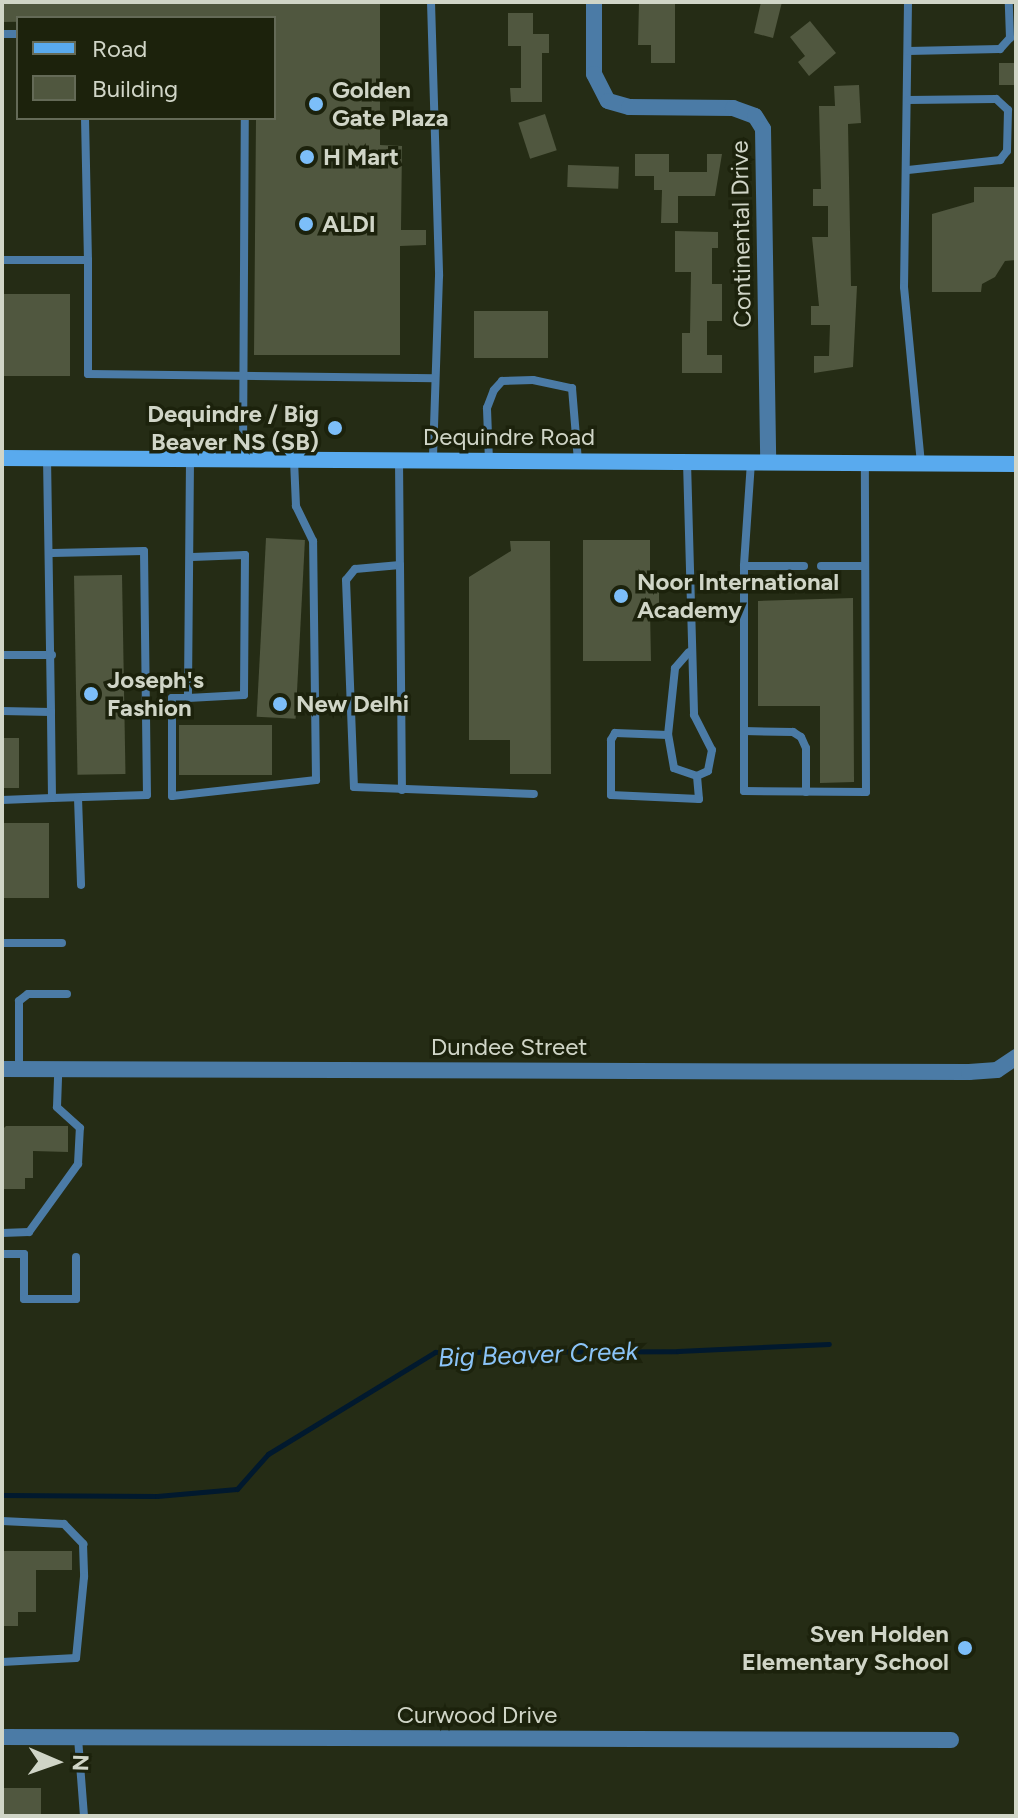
<!DOCTYPE html>
<html>
<head>
<meta charset="utf-8">
<style>
  body { margin:0 }
  #map { position:relative; width:1018px; height:1818px; overflow:hidden; background:#252c15; font-family:Figtree,sans-serif }
  div>[style] { position:absolute }
  .stream>* { height:5px; margin:-2.5px; padding:0 2.5px; transform-origin:2.5px; border-radius:2.5px; background:#01192e }
  .building>* { inset:0; background:#50573f; transform-origin:0 0 }
  .service>* { height:8px; margin:-4px; padding:0 4px; transform-origin:4px; border-radius:4px; background:#4b7ba6 }
  .minor>* { height:16px; margin:-8px; padding:0 8px; transform-origin:8px; border-radius:8px; background:#4b7ba6 }
  .secondary>* { height:16px; margin:-8px; padding:0 8px; transform-origin:8px; border-radius:8px; background:#59aaee }
  .dots>* { width:22px; height:22px; translate:-50% -50%; box-sizing:border-box; border:4px solid #1c220c; border-radius:50% }
  span { translate:-50% -50%; white-space:nowrap; text-align:center; line-height:1.15; -webkit-text-stroke:7px #1c220c; paint-order:stroke }
  .poi-label { font-size:24px; color:#d0d5c7; font-weight:700 }
  .left { translate:0 -50%; text-align:left }
  .right { translate:-100% -50%; text-align:right }
  .street-label { font-size:24px; color:#d0d5c7 }
  .water-label { font-size:26px; color:#8bc4f8; font-style:italic }
  .frame { position:absolute; inset:0; border:4px solid #d0d5c7; pointer-events:none }
  .legend { position:absolute; left:16px; top:16px; width:260px; height:104px; box-sizing:border-box; background:#1c220c; border:2px solid #646a57; margin:0; padding:10px 14px; list-style:none; font-size:24px; color:#d0d5c7 }
  .legend li { display:flex; align-items:center; gap:16px; height:40px }
  .legend b { width:40px; border:2px solid #646a57 }
  .north { position:absolute; left:16px; top:1722px; width:80px; height:80px; -webkit-text-stroke:6px #1c220c; paint-order:stroke; rotate:92deg; font-size:22px; font-weight:700; line-height:32px; text-align:center; color:#d0d5c7 }
  .north::after { content:''; display:block; margin:auto; width:28px; height:36px; background:#d0d5c7; clip-path:polygon(50% 0,100% 100%,50% 72%,0 100%) }
</style>
</head>
<body>
<div id="map">
  <div class="stream">
    <div style="left:2px;top:1495px;width:155px;rotate:0.4deg"></div>
    <div style="left:157px;top:1496px;width:80px;rotate:-5deg"></div>
    <div style="left:237px;top:1489px;width:47px;rotate:-48.5deg"></div>
    <div style="left:268px;top:1454px;width:196px;rotate:-31.4deg"></div>
    <div style="left:435px;top:1352px;width:243px;rotate:-0.2deg"></div>
    <div style="left:678px;top:1351px;width:151px;rotate:-2.7deg"></div>
  </div>
  <div class="building">
    <div style="clip-path:polygon(2px 2px,380px 2px,380px 145px,402px 146px,401px 230px,426px 230px,426px 245px,400px 246px,400px 355px,254px 355px,256px 118px,274px 118px,274px 18px,2px 22px)"></div>
    <div style="clip-path:polygon(639px 2px,675px 2px,675px 63px,651px 63px,651px 45px,638px 45px)"></div>
    <div style="clip-path:polygon(761px 2px,782px 2px,773px 38px,754px 33px)"></div>
    <div style="clip-path:polygon(508px 13px,533px 13px,533px 34px,549px 34px,549px 53px,542px 53px,542px 102px,511px 102px,510px 88px,521px 88px,521px 46px,508px 46px)"></div>
    <div style="clip-path:polygon(810px 21px,836px 53px,809px 76px,798px 62px,805px 56px,790px 37px)"></div>
    <div style="left:999px;top:63px;width:17px;height:22px"></div>
    <div style="clip-path:polygon(859px 85px,861px 123px,848px 124px,851px 286px,857px 286px,853px 367px,814px 373px,814px 356px,829px 356px,830px 325px,811px 325px,811px 306px,819px 306px,812px 237px,828px 237px,828px 206px,813px 206px,813px 189px,821px 189px,819px 106px,835px 106px,834px 86px)"></div>
    <div style="left:545px;top:114px;width:38px;height:28px;rotate:72deg"></div>
    <div style="clip-path:polygon(635px 154px,669px 154px,669px 172px,707px 172px,707px 154px,722px 154px,715px 196px,678px 196px,678px 223px,661px 223px,662px 190px,654px 190px,654px 176px,635px 176px)"></div>
    <div style="left:568px;top:165px;width:51px;height:22px;rotate:2deg"></div>
    <div style="clip-path:polygon(974px 187px,1016px 187px,1016px 260px,1005px 261px,995px 277px,982px 284px,981px 292px,932px 292px,932px 214px,974px 202px)"></div>
    <div style="clip-path:polygon(675px 231px,718px 232px,718px 248px,712px 248px,712px 284px,722px 284px,722px 321px,707px 321px,707px 355px,722px 355px,722px 373px,682px 373px,682px 333px,690px 333px,691px 272px,675px 272px)"></div>
    <div style="left:2px;top:294px;width:68px;height:82px"></div>
    <div style="left:474px;top:311px;width:74px;height:47px"></div>
    <div style="left:266px;top:538px;width:39px;height:179px;rotate:3deg"></div>
    <div style="clip-path:polygon(583px 540px,650px 540px,650px 589px,659px 589px,659px 611px,650px 611px,651px 661px,583px 661px)"></div>
    <div style="clip-path:polygon(510px 541px,550px 541px,551px 774px,510px 774px,510px 740px,469px 740px,469px 577px,511px 551px)"></div>
    <div style="left:122px;top:575px;width:199px;height:48px;rotate:89deg"></div>
    <div style="clip-path:polygon(853px 598px,854px 782px,820px 783px,820px 706px,758px 706px,758px 601px)"></div>
    <div style="left:179px;top:725px;width:93px;height:50px"></div>
    <div style="left:2px;top:738px;width:17px;height:50px"></div>
    <div style="left:2px;top:823px;width:47px;height:75px"></div>
    <div style="clip-path:polygon(6px 1126px,68px 1126px,68px 1152px,33px 1151px,33px 1178px,25px 1178px,25px 1189px,2px 1189px,2px 1130px)"></div>
    <div style="clip-path:polygon(2px 1551px,72px 1551px,72px 1570px,36px 1570px,36px 1612px,18px 1612px,18px 1626px,2px 1626px)"></div>
    <div style="left:2px;top:1788px;width:39px;height:28px"></div>
  </div>
  <div class="service">
    <div style="left:431px;top:2px;width:274px;rotate:88.3deg"></div>
    <div style="left:439px;top:276px;width:185px;rotate:91.9deg"></div>
    <div style="left:908px;top:2px;width:285px;rotate:90.8deg"></div>
    <div style="left:904px;top:287px;width:177px;rotate:84.5deg"></div>
    <div style="left:2px;top:34px;width:16px"></div>
    <div style="left:908px;top:51px;width:92px;rotate:-1.2deg"></div>
    <div style="left:1000px;top:49px;width:15px;rotate:-48deg"></div>
    <div style="left:1010px;top:38px;width:36px;rotate:-92deg"></div>
    <div style="left:85px;top:118px;width:142px;rotate:88.8deg"></div>
    <div style="left:908px;top:170px;width:93px;rotate:-6.2deg"></div>
    <div style="left:1000px;top:160px;width:11px;rotate:-52deg"></div>
    <div style="left:1007px;top:151px;width:41px;rotate:-88.6deg"></div>
    <div style="left:1008px;top:110px;width:16px;rotate:-137deg"></div>
    <div style="left:996px;top:99px;width:88px;rotate:179.3deg"></div>
    <div style="left:2px;top:260px;width:86px"></div>
    <div style="left:88px;top:260px;width:114px;rotate:90deg"></div>
    <div style="left:88px;top:374px;width:347px;rotate:0.7deg"></div>
    <div style="left:190px;top:460px;width:238px;rotate:90.5deg"></div>
    <div style="left:188px;top:698px;width:56px;rotate:-3.1deg"></div>
    <div style="left:244px;top:695px;width:140px;rotate:-89.6deg"></div>
    <div style="left:245px;top:555px;width:53px;rotate:177.8deg"></div>
    <div style="left:243px;top:460px;width:342px;rotate:-89.7deg"></div>
    <div style="left:399px;top:460px;width:105px;rotate:89.5deg"></div>
    <div style="left:400px;top:565px;width:45px;rotate:174.9deg"></div>
    <div style="left:355px;top:569px;width:14px;rotate:129deg"></div>
    <div style="left:346px;top:580px;width:207px;rotate:87.8deg"></div>
    <div style="left:354px;top:787px;width:180px;rotate:2.2deg"></div>
    <div style="left:489px;top:461px;width:53px;rotate:-92.2deg"></div>
    <div style="left:487px;top:408px;width:19px;rotate:-69deg"></div>
    <div style="left:494px;top:390px;width:12px;rotate:-48deg"></div>
    <div style="left:502px;top:381px;width:31px;rotate:-2deg"></div>
    <div style="left:533px;top:380px;width:40px;rotate:12deg"></div>
    <div style="left:572px;top:388px;width:73px;rotate:85.3deg"></div>
    <div style="left:687px;top:462px;width:253px;rotate:88.4deg"></div>
    <div style="left:694px;top:715px;width:39px;rotate:63deg"></div>
    <div style="left:712px;top:750px;width:21px;rotate:101deg"></div>
    <div style="left:708px;top:771px;width:12px;rotate:156deg"></div>
    <div style="left:697px;top:776px;width:24px;rotate:-161deg"></div>
    <div style="left:674px;top:768px;width:34px;rotate:-100deg"></div>
    <div style="left:668px;top:735px;width:67px;rotate:-84deg"></div>
    <div style="left:675px;top:668px;width:21px;rotate:-49deg"></div>
    <div style="left:751px;top:462px;width:104px;rotate:93.9deg"></div>
    <div style="left:744px;top:566px;width:225px;rotate:90deg"></div>
    <div style="left:744px;top:791px;width:122px;rotate:0.5deg"></div>
    <div style="left:866px;top:792px;width:329px;rotate:-90.2deg"></div>
    <div style="left:52px;top:553px;width:92px;rotate:-1.2deg"></div>
    <div style="left:144px;top:551px;width:244px;rotate:89.3deg"></div>
    <div style="left:147px;top:795px;width:95px;rotate:178.2deg"></div>
    <div style="left:400px;top:565px;width:225px;rotate:89.5deg"></div>
    <div style="left:744px;top:566px;width:60px"></div>
    <div style="left:821px;top:566px;width:44px"></div>
    <div style="left:2px;top:655px;width:50px"></div>
    <div style="left:188px;top:698px;width:16px;rotate:180deg"></div>
    <div style="left:172px;top:698px;width:98px;rotate:90deg"></div>
    <div style="left:172px;top:796px;width:145px;rotate:-6.3deg"></div>
    <div style="left:316px;top:780px;width:239px;rotate:-90.7deg"></div>
    <div style="left:313px;top:541px;width:39px;rotate:-116deg"></div>
    <div style="left:296px;top:506px;width:46px;rotate:-92.5deg"></div>
    <div style="left:2px;top:711px;width:49px;rotate:1.2deg"></div>
    <div style="left:51px;top:712px;width:254px;rotate:-90.9deg"></div>
    <div style="left:744px;top:731px;width:49px;rotate:1.2deg"></div>
    <div style="left:793px;top:732px;width:9px;rotate:32deg"></div>
    <div style="left:801px;top:737px;width:12px;rotate:66deg"></div>
    <div style="left:806px;top:748px;width:44px;rotate:90deg"></div>
    <div style="left:668px;top:735px;width:53px;rotate:-177.8deg"></div>
    <div style="left:615px;top:733px;width:8px;rotate:120deg"></div>
    <div style="left:611px;top:740px;width:55px;rotate:90deg"></div>
    <div style="left:611px;top:795px;width:88px;rotate:2.6deg"></div>
    <div style="left:699px;top:799px;width:23px;rotate:-95deg"></div>
    <div style="left:78px;top:798px;width:87px;rotate:88deg"></div>
    <div style="left:2px;top:800px;width:50px;rotate:-2.3deg"></div>
    <div style="left:52px;top:798px;width:86px;rotate:-90.7deg"></div>
    <div style="left:2px;top:943px;width:60px"></div>
    <div style="left:19px;top:1069px;width:68px;rotate:-90deg"></div>
    <div style="left:19px;top:1001px;width:11px;rotate:-38deg"></div>
    <div style="left:28px;top:994px;width:39px"></div>
    <div style="left:2px;top:1233px;width:27px;rotate:-2deg"></div>
    <div style="left:29px;top:1232px;width:84px;rotate:-54.2deg"></div>
    <div style="left:78px;top:1164px;width:36px;rotate:-87deg"></div>
    <div style="left:80px;top:1128px;width:31px;rotate:-138deg"></div>
    <div style="left:57px;top:1107px;width:37px;rotate:-88deg"></div>
    <div style="left:2px;top:1254px;width:22px"></div>
    <div style="left:24px;top:1254px;width:45px;rotate:90deg"></div>
    <div style="left:24px;top:1299px;width:52px"></div>
    <div style="left:76px;top:1299px;width:42px;rotate:-90deg"></div>
    <div style="left:2px;top:1521px;width:62px;rotate:2.8deg"></div>
    <div style="left:64px;top:1524px;width:28px;rotate:46deg"></div>
    <div style="left:83px;top:1544px;width:33px;rotate:88deg"></div>
    <div style="left:84px;top:1577px;width:81px;rotate:95.6deg"></div>
    <div style="left:76px;top:1658px;width:74px;rotate:176.9deg"></div>
    <div style="left:78px;top:1738px;width:78px;rotate:85.6deg"></div>
  </div>
  <div class="minor">
    <div style="left:594px;top:2px;width:72px;rotate:90deg"></div>
    <div style="left:594px;top:74px;width:30px;rotate:63deg"></div>
    <div style="left:608px;top:101px;width:22px;rotate:16deg"></div>
    <div style="left:629px;top:107px;width:104px;rotate:0.6deg"></div>
    <div style="left:733px;top:108px;width:23px;rotate:20deg"></div>
    <div style="left:755px;top:116px;width:15px;rotate:58deg"></div>
    <div style="left:763px;top:129px;width:333px;rotate:89.1deg"></div>
    <div style="left:2px;top:1069px;width:967px;rotate:0.18deg"></div>
    <div style="left:969px;top:1072px;width:28px;rotate:-4deg"></div>
    <div style="left:997px;top:1070px;width:23px;rotate:-34deg"></div>
    <div style="left:2px;top:1737px;width:949px;rotate:0.18deg"></div>
  </div>
  <div class="secondary">
    <div style="left:2px;top:458px;width:1014px;rotate:0.34deg"></div>
  </div>
  <div class="dots">
    <div style="left:316px;top:104px;background:#7cbef9"></div>
    <div style="left:307px;top:157px;background:#7cbef9"></div>
    <div style="left:306px;top:224px;background:#7cbef9"></div>
    <div style="left:335px;top:428px;background:#7cbef9"></div>
    <div style="left:621px;top:596px;background:#7cbef9"></div>
    <div style="left:91px;top:694px;background:#7cbef9"></div>
    <div style="left:280px;top:704px;background:#7cbef9"></div>
    <div style="left:965px;top:1648px;background:#7cbef9"></div>
  </div>
  <div class="poi-label">
    <span class="left" style="left:332px;top:104px">Golden<br>Gate Plaza</span>
    <span class="left" style="left:323px;top:157px">H Mart</span>
    <span class="left" style="left:322px;top:224px">ALDI</span>
    <span class="right" style="left:319px;top:428px">Dequindre / Big<br>Beaver NS (SB)</span>
    <span class="left" style="left:637px;top:596px">Noor International<br>Academy</span>
    <span class="left" style="left:107px;top:694px">Joseph's<br>Fashion</span>
    <span class="left" style="left:296px;top:704px">New Delhi</span>
    <span class="right" style="left:949px;top:1648px">Sven Holden<br>Elementary School</span>
  </div>
  <div class="street-label">
    <span style="left:741px;top:234px;rotate:-91deg">Continental Drive</span>
    <span style="left:509px;top:437px">Dequindre Road</span>
    <span style="left:509px;top:1047px">Dundee Street</span>
    <span style="left:477px;top:1715px">Curwood Drive</span>
  </div>
  <div class="water-label">
    <span style="left:538px;top:1355px;rotate:-2deg">Big Beaver Creek</span>
  </div>
  <div class="frame"></div>
  <ul class="legend">
  <li><b style="height:10px;background:#59aaee"></b>Road</li>
  <li><b style="height:22px;background:#50573f"></b>Building</li>
  </ul>
  <div class="north">N</div>
</div>
</body>
</html>
